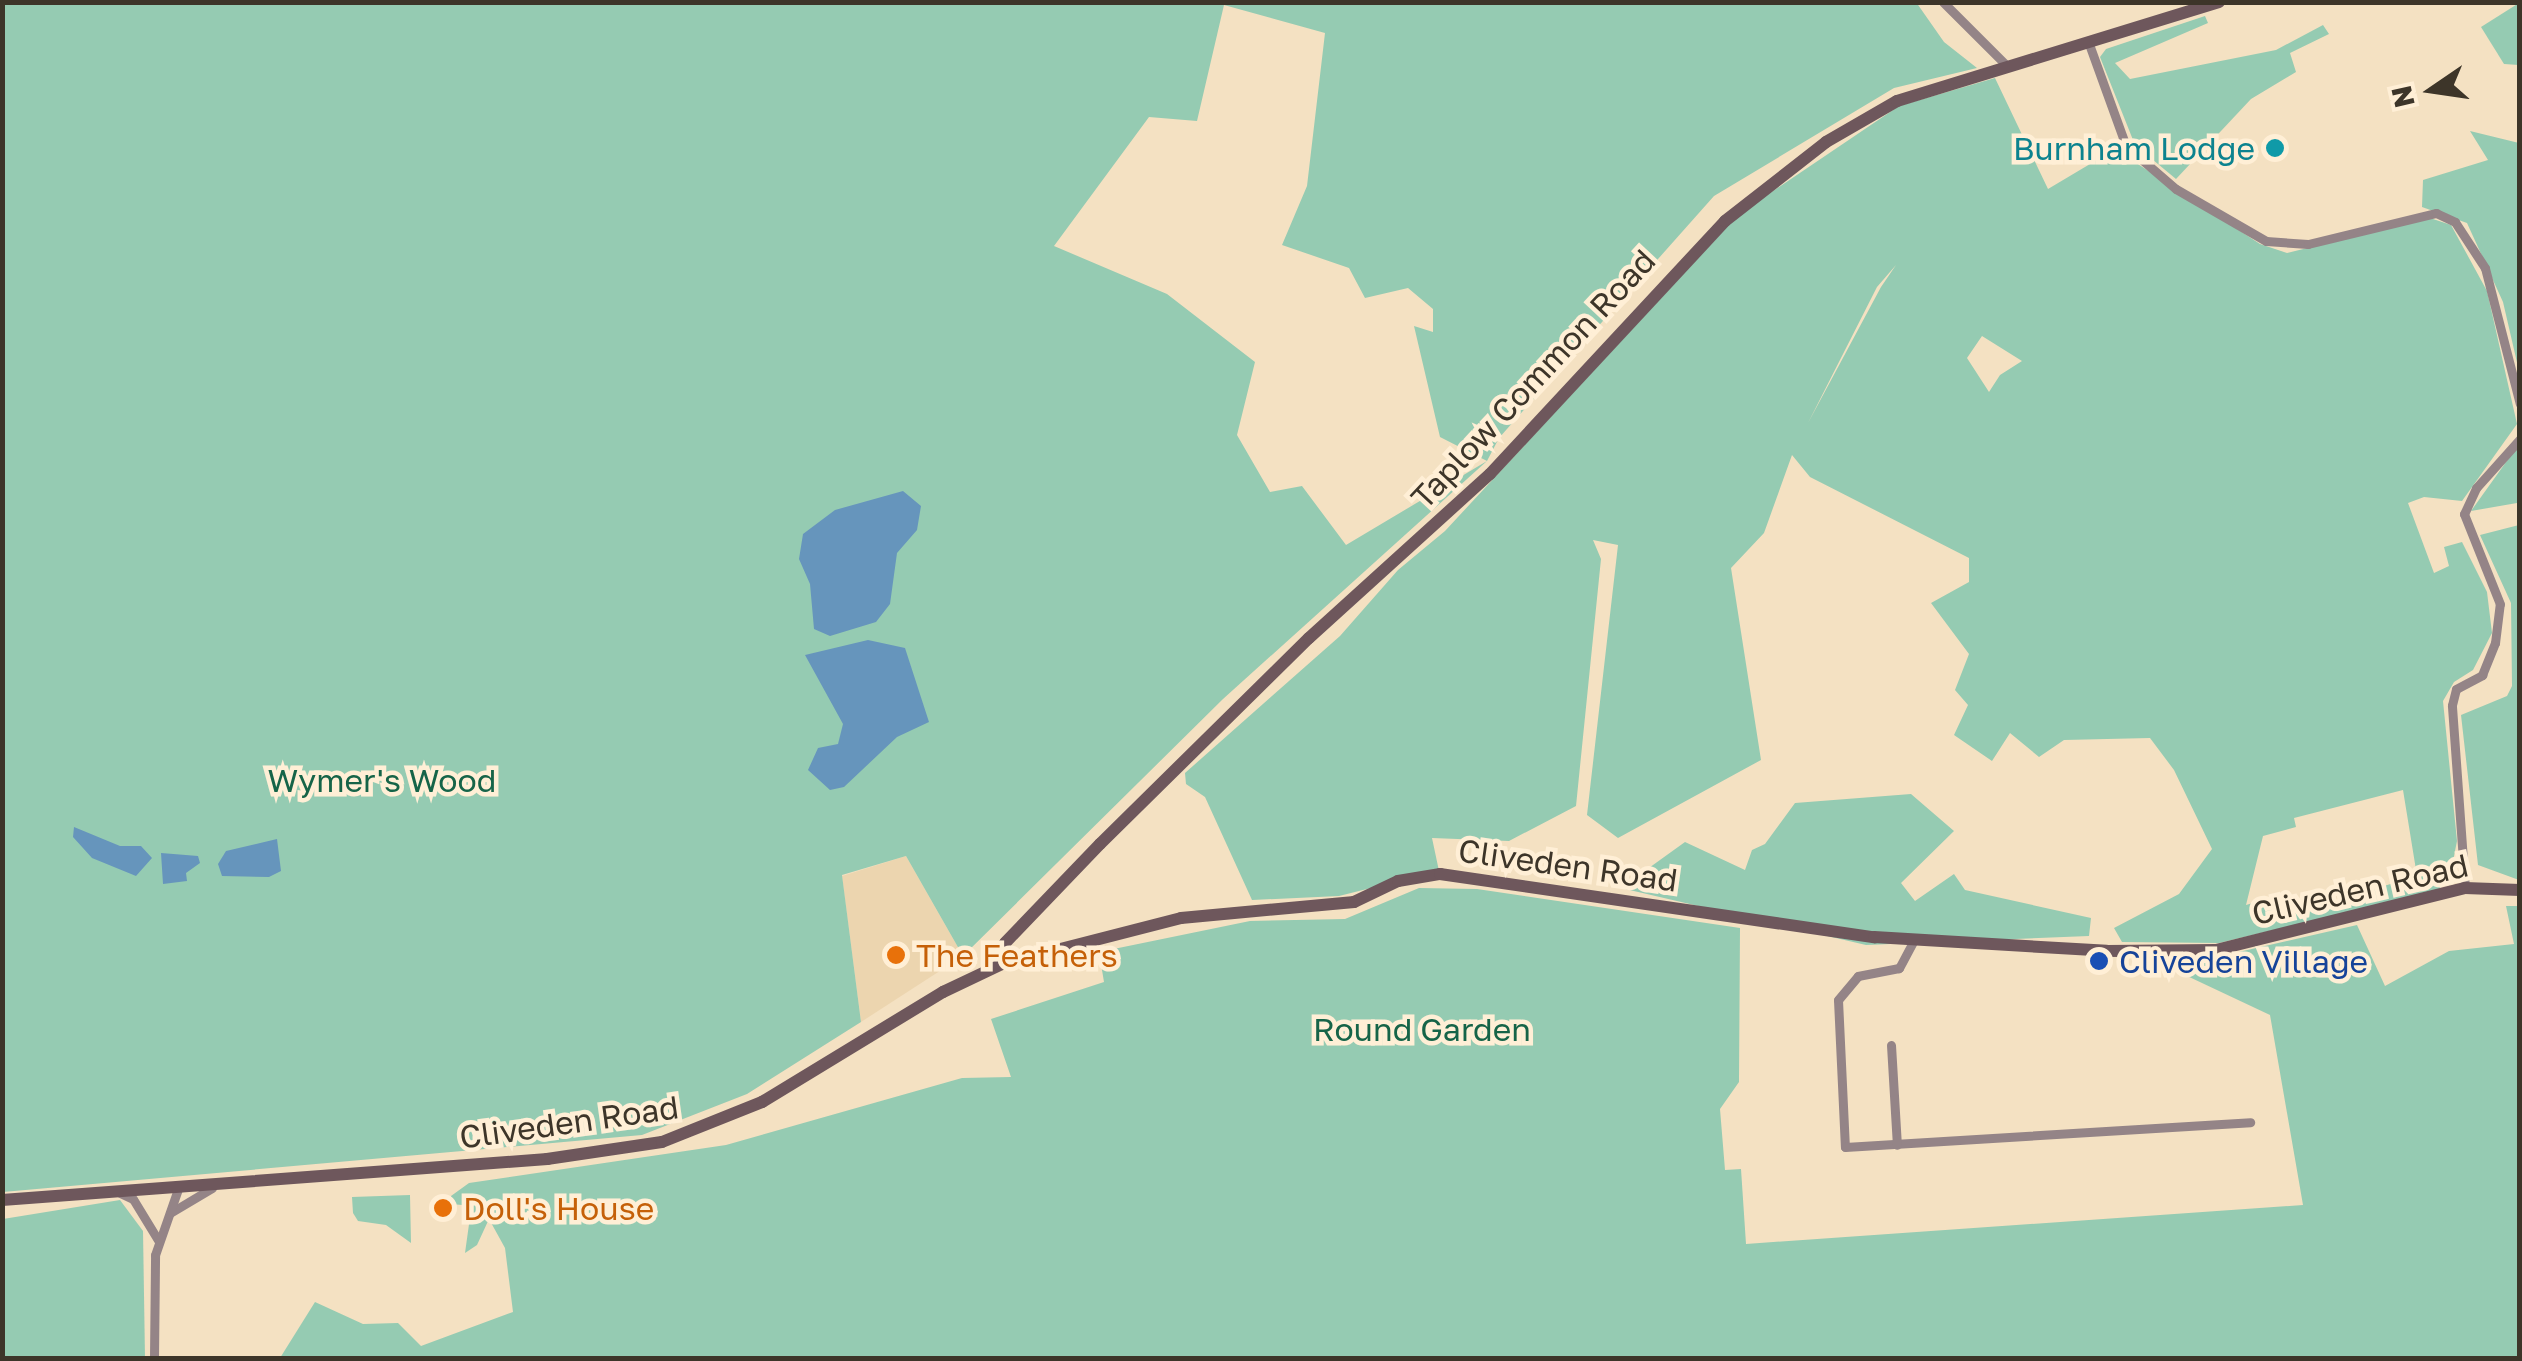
<!DOCTYPE html>
<html>
<head>
<meta charset="utf-8">
<style>
  body { margin:0 }
  #map { position:relative; width:2522px; height:1361px; overflow:hidden; background:#f4e1c2; font-family:"Golos Text",sans-serif }
  div>[style] { position:absolute }
  .built>* { inset:0; background:#ecd5af }
  .green>* { inset:0; background:#95cbb2 }
  .water>* { inset:0; background:#6695bc }
  .street>* { height:9px; margin:-4.5px; padding:0 4.5px; transform-origin:4.5px; border-radius:4.5px; background:#948487 }
  .secondary>* { height:12px; margin:-6px; padding:0 6px; transform-origin:6px; border-radius:6px; background:#6e575c }
  .dots>* { width:28px; height:28px; translate:-50% -50%; box-sizing:border-box; border:5px solid #ffefd6; border-radius:50% }
  span { translate:-50% -50%; white-space:nowrap; text-align:center; line-height:1.15; -webkit-text-stroke:9px #ffefd6; paint-order:stroke }
  .culture-label { font-size:32px; color:#0d838f }
  .right { translate:-100% -50%; text-align:right }
  .street-label { font-size:32px; color:#3d3529 }
  .park-label { font-size:32px; color:#166448 }
  .food-label { font-size:32px; color:#c56008 }
  .left { translate:0 -50%; text-align:left }
  .transit-label { font-size:32px; color:#164399 }
  .frame { position:absolute; inset:0; border:5px solid #3d3529; pointer-events:none }
  .north { position:absolute; left:2382px; top:40px; width:100px; height:100px; -webkit-text-stroke:8px #ffefd6; paint-order:stroke; rotate:257deg; font-size:28px; font-weight:700; line-height:40px; text-align:center; color:#3d3529 }
  .north::after { content:''; display:block; margin:auto; width:35px; height:45px; background:#3d3529; clip-path:polygon(50% 0,100% 100%,50% 72%,0 100%) }
</style>
</head>
<body>
<div id="map">
  <div class="built">
    <div style="clip-path:polygon(906px 856px,963px 956px,861px 1022px,842px 876px)"></div>
  </div>
  <div class="green">
    <div style="clip-path:polygon(evenodd,1916px 2px,1944px 42px,1977px 68px,1894px 88px,1714px 196px,1499px 438px,1487px 461px,1223px 699px,963px 956px,906px 856px,842px 875px,861px 1022px,747px 1094px,642px 1135px,3px 1192px,3px 3px,1916px 2px,1224px 5px,1325px 33px,1307px 186px,1282px 245px,1349px 268px,1365px 298px,1408px 288px,1433px 309px,1433px 332px,1414px 326px,1440px 437px,1487px 461px,1346px 545px,1302px 486px,1270px 492px,1237px 435px,1255px 362px,1167px 294px,1054px 246px,1149px 117px,1197px 121px,1224px 5px)"></div>
    <div style="clip-path:polygon(2519px 3px,2519px 65px,2504px 64px,2481px 27px)"></div>
    <div style="clip-path:polygon(2205px 16px,2208px 23px,2115px 63px,2130px 79px,2276px 50px,2323px 25px,2329px 34px,2290px 53px,2296px 72px,2251px 99px,2176px 179px,2135px 145px,2100px 57px,2106px 49px)"></div>
    <div style="clip-path:polygon(evenodd,1995px 78px,2048px 189px,2122px 145px,2121px 153px,2260px 244px,2287px 253px,2430px 218px,2451px 225px,2487px 291px,2517px 424px,2462px 501px,2424px 497px,2408px 503px,2434px 573px,2449px 566px,2444px 547px,2462px 542px,2487px 592px,2492px 633px,2473px 670px,2454px 682px,2443px 701px,2457px 841px,2450px 876px,2437px 891px,2219px 943px,2122px 942px,2114px 928px,2179px 894px,2212px 849px,2174px 770px,2150px 738px,2064px 740px,2039px 757px,2010px 733px,1992px 761px,1954px 735px,1968px 705px,1955px 690px,1969px 654px,1931px 603px,1969px 582px,1969px 558px,1810px 477px,1792px 455px,1764px 533px,1731px 568px,1761px 760px,1618px 838px,1587px 815px,1618px 545px,1593px 540px,1601px 559px,1576px 806px,1509px 841px,1432px 838px,1439px 871px,1339px 896px,1252px 900px,1205px 797px,1186px 784px,1185px 773px,1340px 636px,1398px 570px,1445px 531px,1739px 214px,1899px 106px,1995px 78px,1896px 265px,1881px 287px,1808px 423px,1877px 287px,1896px 265px,1995px 78px,1982px 336px,2022px 361px,2000px 375px,1989px 392px,1967px 358px,1982px 336px,1995px 78px,2403px 790px,2417px 876px,2288px 915px,2263px 900px,2246px 905px,2263px 836px,2296px 827px,2294px 818px,2403px 790px)"></div>
    <div style="clip-path:polygon(2470px 131px,2519px 143px,2519px 371px,2503px 302px,2467px 223px,2422px 207px,2423px 180px,2488px 160px)"></div>
    <div style="clip-path:polygon(2519px 444px,2519px 521px,2517px 503px,2471px 511px)"></div>
    <div style="clip-path:polygon(2519px 525px,2520px 525px,2519px 880px,2478px 865px,2461px 715px,2507px 696px,2512px 686px,2511px 603px,2480px 535px)"></div>
    <div style="clip-path:polygon(1911px 794px,1954px 831px,1901px 883px,1915px 901px,1954px 874px,1965px 890px,2091px 918px,2089px 936px,1866px 945px,1621px 888px,1685px 842px,1745px 870px,1752px 850px,1765px 844px,1795px 803px)"></div>
    <div style="clip-path:polygon(1419px 888px,1477px 889px,1740px 928px,1739px 1082px,1720px 1109px,1725px 1170px,1741px 1169px,1746px 1244px,2303px 1205px,2270px 1015px,2151px 959px,2221px 956px,2357px 925px,2385px 986px,2449px 951px,2514px 944px,2506px 906px,2519px 906px,2519px 1358px,280px 1358px,315px 1302px,363px 1324px,398px 1323px,421px 1346px,513px 1312px,505px 1248px,489px 1219px,477px 1245px,465px 1253px,470px 1217px,462px 1205px,451px 1204px,451px 1196px,469px 1183px,726px 1145px,962px 1078px,1011px 1077px,991px 1019px,1104px 982px,1099px 952px,1250px 921px,1345px 919px)"></div>
    <div style="clip-path:polygon(410px 1195px,411px 1243px,386px 1225px,358px 1221px,353px 1213px,352px 1197px)"></div>
    <div style="clip-path:polygon(120px 1200px,143px 1231px,145px 1358px,3px 1358px,3px 1219px)"></div>
  </div>
  <div class="water">
    <div style="clip-path:polygon(903px 491px,921px 506px,917px 530px,897px 553px,890px 604px,876px 622px,830px 636px,814px 629px,810px 584px,799px 559px,803px 534px,835px 510px)"></div>
    <div style="clip-path:polygon(868px 640px,905px 648px,929px 722px,897px 737px,844px 787px,830px 790px,808px 770px,818px 748px,838px 744px,843px 724px,805px 655px)"></div>
    <div style="clip-path:polygon(74px 827px,120px 846px,141px 846px,152px 858px,136px 876px,92px 858px,73px 837px)"></div>
    <div style="clip-path:polygon(277px 839px,281px 871px,269px 877px,222px 876px,218px 864px,226px 851px)"></div>
    <div style="clip-path:polygon(161px 853px,198px 856px,200px 863px,186px 873px,187px 881px,163px 884px)"></div>
  </div>
  <div class="street">
    <div style="left:1943px;top:2px;width:89px;rotate:45deg"></div>
    <div style="left:2089px;top:44px;width:109px;rotate:70.1deg"></div>
    <div style="left:2126px;top:146px;width:66px;rotate:40.7deg"></div>
    <div style="left:2176px;top:189px;width:104px;rotate:30deg"></div>
    <div style="left:2266px;top:241px;width:42px;rotate:4.1deg"></div>
    <div style="left:2308px;top:244px;width:132px;rotate:-13.6deg"></div>
    <div style="left:2436px;top:213px;width:21px;rotate:25deg"></div>
    <div style="left:2455px;top:222px;width:55px;rotate:56.9deg"></div>
    <div style="left:2485px;top:268px;width:140px;rotate:75.6deg"></div>
    <div style="left:2465px;top:888px;width:183px;rotate:-94.1deg"></div>
    <div style="left:2452px;top:705px;width:16px;rotate:-76deg"></div>
    <div style="left:2456px;top:689px;width:30px;rotate:-28deg"></div>
    <div style="left:2482px;top:675px;width:35px;rotate:-68deg"></div>
    <div style="left:2495px;top:643px;width:39px;rotate:-83deg"></div>
    <div style="left:2500px;top:604px;width:97px;rotate:-111.8deg"></div>
    <div style="left:2464px;top:514px;width:29px;rotate:-65deg"></div>
    <div style="left:2476px;top:488px;width:66px;rotate:-48.1deg"></div>
    <div style="left:1914px;top:940px;width:32px;rotate:118deg"></div>
    <div style="left:1899px;top:968px;width:42px;rotate:169deg"></div>
    <div style="left:1858px;top:976px;width:31px;rotate:130deg"></div>
    <div style="left:1838px;top:1000px;width:147px;rotate:87.3deg"></div>
    <div style="left:1845px;top:1147px;width:406px;rotate:-3.5deg"></div>
    <div style="left:1891px;top:1045px;width:100px;rotate:86.6deg"></div>
    <div style="left:120px;top:1193px;width:14px;rotate:25deg"></div>
    <div style="left:133px;top:1199px;width:48px;rotate:58.6deg"></div>
    <div style="left:170px;top:1213px;width:49px;rotate:-30.8deg"></div>
    <div style="left:154px;top:1358px;width:103px;rotate:-89.4deg"></div>
    <div style="left:155px;top:1255px;width:73px;rotate:-70.8deg"></div>
  </div>
  <div class="secondary">
    <div style="left:1002px;top:964px;width:21px;rotate:-82deg"></div>
    <div style="left:1005px;top:943px;width:137px;rotate:-46.2deg"></div>
    <div style="left:1100px;top:844px;width:293px;rotate:-44.6deg"></div>
    <div style="left:1309px;top:638px;width:244px;rotate:-42.2deg"></div>
    <div style="left:1490px;top:474px;width:345px;rotate:-47.1deg"></div>
    <div style="left:1725px;top:221px;width:128px;rotate:-38deg"></div>
    <div style="left:1826px;top:142px;width:82px;rotate:-30deg"></div>
    <div style="left:1897px;top:101px;width:337px;rotate:-17.1deg"></div>
    <div style="left:2px;top:1200px;width:547px;rotate:-4.3deg"></div>
    <div style="left:547px;top:1159px;width:116px;rotate:-8.4deg"></div>
    <div style="left:662px;top:1142px;width:108px;rotate:-21.8deg"></div>
    <div style="left:762px;top:1102px;width:212px;rotate:-31.3deg"></div>
    <div style="left:943px;top:992px;width:65px;rotate:-25.4deg"></div>
    <div style="left:1002px;top:964px;width:185px;rotate:-14.4deg"></div>
    <div style="left:1181px;top:918px;width:174px;rotate:-5.3deg"></div>
    <div style="left:1354px;top:902px;width:49px;rotate:-25.5deg"></div>
    <div style="left:1398px;top:881px;width:43px;rotate:-9.5deg"></div>
    <div style="left:1440px;top:874px;width:439px;rotate:8.3deg"></div>
    <div style="left:1874px;top:937px;width:233px;rotate:3.4deg"></div>
    <div style="left:2107px;top:951px;width:109px;rotate:-0.5deg"></div>
    <div style="left:2216px;top:950px;width:257px;rotate:-14deg"></div>
    <div style="left:2465px;top:888px;width:55px;rotate:2.1deg"></div>
  </div>
  <div class="dots">
    <div style="left:2275px;top:148px;background:#0f9aa8"></div>
    <div style="left:896px;top:955px;background:#e8710a"></div>
    <div style="left:2099px;top:961px;background:#1a4fb4"></div>
    <div style="left:443px;top:1208px;background:#e8710a"></div>
  </div>
  <div class="culture-label">
    <span class="right" style="left:2255px;top:148px">Burnham Lodge</span>
  </div>
  <div class="street-label">
    <span style="left:1533px;top:379px;rotate:-47deg">Taplow Common Road</span>
    <span style="left:1568px;top:865px;rotate:8deg">Cliveden Road</span>
    <span style="left:2360px;top:889px;rotate:-13deg">Cliveden Road</span>
    <span style="left:569px;top:1122px;rotate:-8deg">Cliveden Road</span>
  </div>
  <div class="park-label">
    <span style="left:382px;top:780px">Wymer's Wood</span>
    <span style="left:1422px;top:1029px">Round Garden</span>
  </div>
  <div class="food-label">
    <span class="left" style="left:916px;top:955px">The Feathers</span>
    <span class="left" style="left:463px;top:1208px">Doll's House</span>
  </div>
  <div class="transit-label">
    <span class="left" style="left:2119px;top:961px">Cliveden Village</span>
  </div>
  <div class="frame"></div>
  <div class="north">N</div>
</div>
</body>
</html>
